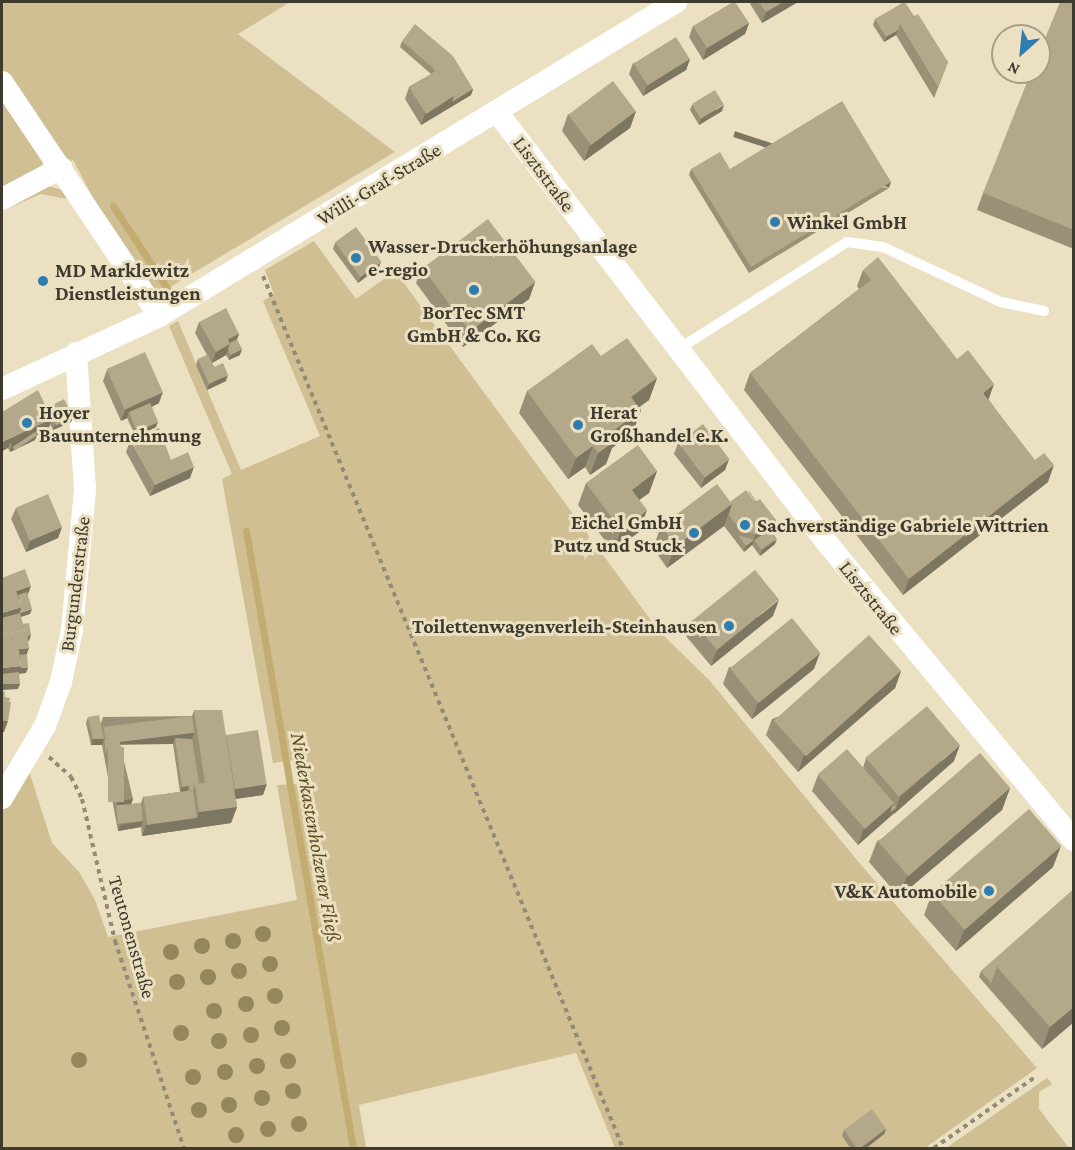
<!DOCTYPE html>
<html>
<head>
<meta charset="utf-8">
<style>
  body { margin:0 }
  #map { position:relative; width:1075px; height:1150px; overflow:hidden; background:#ebe0c1; font-family:"Crimson Pro",serif }
  div>[style] { position:absolute }
  .green>* { inset:0; background:#cfbf93 }
  .stream>* { height:7px; margin:-3.5px; padding:0 3.5px; transform-origin:3.5px; border-radius:3.5px; background:#c2ac6f }
  .path>* { height:4px; margin-top:-2px; transform-origin:0; background:repeating-linear-gradient(90deg,#928b76 0 4.5px,transparent 0 9px) }
  .lane>* { height:10px; margin:-5px; padding:0 5px; transform-origin:5px; border-radius:5px; background:#fff }
  .street>* { height:22px; margin:-11px; padding:0 11px; transform-origin:11px; border-radius:11px; background:#fff }
  .trees>* { width:16px; height:16px; margin:-8px; border-radius:50%; background:#94865d }
  .wall>* { inset:0; background:#9a9077 }
  .shaded-wall>* { inset:0; background:#7d7661; transform-origin:0 0 }
  .building>* { inset:0; background:#b3a88a; transform-origin:0 0 }
  .dots>* { width:16px; height:16px; translate:-50% -50%; box-sizing:border-box; border:3px solid #ebe0c1; border-radius:50% }
  span { translate:-50% -50%; white-space:nowrap; text-align:center; line-height:1.15; -webkit-text-stroke:6px #ebe0c1; paint-order:stroke }
  .street-label { font-size:20px; color:#3e3a2e }
  .poi-label { font-size:20px; color:#3e3a2e; font-weight:700 }
  .left { translate:0 -50%; text-align:left }
  .right { translate:-100% -50%; text-align:right }
  .water-label { font-size:21px; color:#5e4e1e; font-style:italic }
  .frame { position:absolute; inset:0; border:3px solid #3e3a2e; pointer-events:none }
  .north { position:absolute; left:991px; top:24px; width:60px; height:60px; box-sizing:border-box; background:#ebe0c1; border:2px solid #a69e86; border-radius:50%; rotate:207deg; font-size:16px; font-weight:700; line-height:24px; text-align:center; color:#3e3a2e }
  .north::after { content:''; display:block; margin:auto; width:21px; height:27px; background:#2f7daf; clip-path:polygon(50% 0,100% 100%,50% 72%,0 100%) }
</style>
</head>
<body>
<div id="map">
  <div class="green">
    <div style="clip-path:polygon(2px 2px,290px 2px,238px 34px,395px 152px,160px 293px,150px 285px,97px 205px,73px 160px,66px 163px,2px 70px)"></div>
    <div style="clip-path:polygon(2px 96px,44px 159px,41px 169px,2px 193px)"></div>
    <div style="clip-path:polygon(48px 186px,62px 190px,67px 199px,41px 194px,2px 211px,2px 205px)"></div>
    <div style="clip-path:polygon(314px 241px,356px 299px,395px 271px,658px 630px,710px 681px,856px 859px,1037px 1068px,925px 1148px,615px 1148px,576px 1053px,359px 1105px,366px 1148px,2px 1148px,2px 810px,29px 771px,52px 843px,79px 872px,95px 900px,108px 937px,297px 900px,277px 785px,298px 784px,294px 760px,273px 763px,222px 479px,232px 474px,169px 326px,178px 321px,241px 470px,320px 436px,263px 301px,274px 294px,265px 270px)"></div>
    <div style="clip-path:polygon(1047px 1078px,1052px 1084px,1039px 1092px,1039px 1109px,1069px 1148px,946px 1148px)"></div>
  </div>
  <div class="stream">
    <div style="left:113px;top:206px;width:98px;rotate:56.6deg"></div>
    <div style="left:246px;top:531px;width:626px;rotate:80.16deg"></div>
  </div>
  <div class="path">
    <div style="left:263px;top:276px;width:943px;rotate:67.57deg"></div>
    <div style="left:49px;top:757px;width:30px;rotate:42deg"></div>
    <div style="left:71px;top:777px;width:25px;rotate:63deg"></div>
    <div style="left:82px;top:799px;width:146px;rotate:76.9deg"></div>
    <div style="left:115px;top:941px;width:218px;rotate:71.6deg"></div>
    <div style="left:934px;top:1148px;width:123px;rotate:-35.1deg"></div>
  </div>
  <div class="lane">
    <div style="left:677px;top:350px;width:201px;rotate:-32.4deg"></div>
    <div style="left:847px;top:242px;width:36px;rotate:8deg"></div>
    <div style="left:883px;top:247px;width:130px;rotate:25deg"></div>
    <div style="left:1001px;top:302px;width:44px;rotate:11.8deg"></div>
  </div>
  <div class="street">
    <div style="left:2px;top:82px;width:282px;rotate:56.1deg"></div>
    <div style="left:497px;top:112px;width:543px;rotate:52.56deg"></div>
    <div style="left:827px;top:543px;width:386px;rotate:50.3deg"></div>
    <div style="left:2px;top:199px;width:67px;rotate:-27.7deg"></div>
    <div style="left:2px;top:389px;width:173px;rotate:-24.9deg"></div>
    <div style="left:159px;top:316px;width:605px;rotate:-31.27deg"></div>
    <div style="left:2px;top:798px;width:84px;rotate:-59.2deg"></div>
    <div style="left:45px;top:726px;width:47px;rotate:-70deg"></div>
    <div style="left:61px;top:682px;width:53px;rotate:-78.1deg"></div>
    <div style="left:72px;top:630px;width:142px;rotate:-84.7deg"></div>
    <div style="left:85px;top:489px;width:136px;rotate:-93.8deg"></div>
  </div>
  <div class="trees">
    <div style="left:263px;top:934px"></div>
    <div style="left:233px;top:941px"></div>
    <div style="left:202px;top:946px"></div>
    <div style="left:171px;top:952px"></div>
    <div style="left:270px;top:964px"></div>
    <div style="left:239px;top:971px"></div>
    <div style="left:208px;top:977px"></div>
    <div style="left:177px;top:982px"></div>
    <div style="left:275px;top:996px"></div>
    <div style="left:246px;top:1004px"></div>
    <div style="left:214px;top:1011px"></div>
    <div style="left:282px;top:1028px"></div>
    <div style="left:181px;top:1033px"></div>
    <div style="left:251px;top:1035px"></div>
    <div style="left:219px;top:1041px"></div>
    <div style="left:79px;top:1060px"></div>
    <div style="left:288px;top:1061px"></div>
    <div style="left:257px;top:1066px"></div>
    <div style="left:225px;top:1072px"></div>
    <div style="left:193px;top:1077px"></div>
    <div style="left:293px;top:1091px"></div>
    <div style="left:262px;top:1098px"></div>
    <div style="left:229px;top:1105px"></div>
    <div style="left:199px;top:1110px"></div>
    <div style="left:299px;top:1124px"></div>
    <div style="left:268px;top:1129px"></div>
    <div style="left:236px;top:1135px"></div>
  </div>
  <div class="wall">
    <div style="clip-path:polygon(749px 2px,798px 2px,762px 23px)"></div>
    <div style="clip-path:polygon(1074px 2px,1074px 249px,977px 210px,983px 193px)"></div>
    <div style="clip-path:polygon(914px 16px,948px 62px,934px 98px,896px 35px,884px 42px,873px 25px,875px 19px)"></div>
    <div style="clip-path:polygon(749px 23px,745px 34px,703px 60px,689px 37px,693px 26px)"></div>
    <div style="clip-path:polygon(402px 41px,473px 89px,471px 95px,421px 125px,405px 99px,409px 87px,431px 74px,400px 47px)"></div>
    <div style="clip-path:polygon(690px 59px,686px 70px,643px 96px,629px 74px,633px 63px)"></div>
    <div style="clip-path:polygon(692px 105px,722px 111px,699px 125px,690px 110px)"></div>
    <div style="clip-path:polygon(636px 111px,630px 128px,584px 161px,562px 131px,568px 114px)"></div>
    <div style="clip-path:polygon(691px 169px,730px 169px,889px 188px,749px 273px,689px 175px)"></div>
    <div style="clip-path:polygon(335px 243px,379px 267px,358px 283px,333px 249px)"></div>
    <div style="clip-path:polygon(422px 267px,535px 282px,529px 299px,463px 347px,416px 283px)"></div>
    <div style="clip-path:polygon(863px 270px,989px 400px,1048px 482px,903px 595px,744px 390px,750px 373px,859px 289px,857px 286px)"></div>
    <div style="clip-path:polygon(199px 322px,239px 334px,237px 339px,240px 355px,229px 360px,226px 355px,212px 363px,214px 367px,226px 381px,207px 390px,196px 365px,198px 359px,207px 355px,195px 333px)"></div>
    <div style="clip-path:polygon(601px 356px,657px 378px,649px 400px,639px 407px,641px 410px,633px 432px,612px 448px,606px 464px,590px 475px,585px 467px,568px 479px,519px 413px,527px 391px)"></div>
    <div style="clip-path:polygon(107px 370px,159px 403px,152px 407px,156px 427px,136px 437px,127px 418px,121px 421px,103px 381px)"></div>
    <div style="clip-path:polygon(47px 408px,73px 417px,71px 422px,53px 430px,50px 424px,48px 430px,37px 435px,35px 440px,10px 452px,8px 448px,2px 451px)"></div>
    <div style="clip-path:polygon(130px 441px,171px 460px,190px 478px,150px 496px,126px 452px)"></div>
    <div style="clip-path:polygon(678px 443px,729px 459px,725px 470px,701px 488px,674px 454px)"></div>
    <div style="clip-path:polygon(657px 471px,649px 493px,639px 500px,639px 532px,613px 551px,578px 505px,586px 483px)"></div>
    <div style="clip-path:polygon(756px 501px,776px 520px,772px 532px,775px 544px,760px 556px,752px 545px,744px 552px,724px 526px,667px 568px,653px 548px,661px 526px,730px 502px)"></div>
    <div style="clip-path:polygon(16px 508px,62px 527px,58px 538px,26px 552px,11px 519px)"></div>
    <div style="clip-path:polygon(773px 616px,711px 666px,686px 636px,692px 620px)"></div>
    <div style="clip-path:polygon(729px 667px,814px 669px,752px 719px,723px 684px)"></div>
    <div style="clip-path:polygon(901px 671px,895px 688px,798px 772px,766px 735px,772px 719px)"></div>
    <div style="clip-path:polygon(evenodd,194px 710px,226px 735px,263px 795px,236px 799px,237px 807px,231px 823px,142px 836px,141px 827px,118px 831px,102px 745px,91px 745px,86px 723px,88px 717px,101px 723px,103px 717px,192px 716px,194px 710px,120px 744px,173px 744px,180px 792px,143px 797px,141px 803px,131px 804px,133px 799px,120px 744px)"></div>
    <div style="clip-path:polygon(866px 758px,954px 761px,858px 845px,812px 791px,818px 775px,863px 768px)"></div>
    <div style="clip-path:polygon(1010px 788px,1002px 810px,899px 897px,869px 862px,877px 841px)"></div>
    <div style="clip-path:polygon(1053px 867px,956px 951px,924px 915px,932px 893px)"></div>
    <div style="clip-path:polygon(1074px 889px,1074px 1022px,1042px 1049px,979px 977px,981px 971px)"></div>
    <div style="clip-path:polygon(886px 1129px,884px 1134px,865px 1149px,851px 1149px,842px 1136px,844px 1130px)"></div>
  </div>
  <div class="shaded-wall">
    <div style="clip-path:polygon(783px 2px,798px 2px,762px 23px,766px 12px)"></div>
    <div style="clip-path:polygon(749px 23px,745px 34px,703px 60px,707px 48px)"></div>
    <div style="clip-path:polygon(898px 30px,896px 35px,884px 42px,886px 37px)"></div>
    <div style="clip-path:polygon(690px 59px,686px 70px,643px 96px,647px 85px)"></div>
    <div style="clip-path:polygon(473px 89px,471px 95px,421px 125px,425px 114px,454px 96px)"></div>
    <div style="clip-path:polygon(724px 105px,722px 111px,699px 125px,701px 119px)"></div>
    <div style="clip-path:polygon(636px 111px,630px 128px,584px 161px,590px 145px)"></div>
    <div style="left:891px;top:182px;width:6px;height:164px;rotate:108deg"></div>
    <div style="clip-path:polygon(381px 262px,379px 267px,358px 283px,360px 278px)"></div>
    <div style="clip-path:polygon(535px 282px,529px 299px,463px 347px,469px 330px)"></div>
    <div style="clip-path:polygon(239px 334px,235px 345px,229px 348px,226px 355px,212px 363px,216px 352px,228px 339px)"></div>
    <div style="clip-path:polygon(242px 349px,240px 355px,229px 360px,231px 355px)"></div>
    <div style="clip-path:polygon(228px 375px,226px 381px,207px 390px,209px 384px)"></div>
    <div style="clip-path:polygon(657px 378px,649px 400px,623px 419px,631px 397px)"></div>
    <div style="clip-path:polygon(994px 384px,988px 401px,983px 393px)"></div>
    <div style="clip-path:polygon(163px 392px,159px 403px,131px 416px,129px 412px,127px 418px,121px 421px,125px 410px)"></div>
    <div style="clip-path:polygon(641px 410px,633px 432px,612px 448px,606px 464px,590px 475px,598px 453px,608px 435px)"></div>
    <div style="clip-path:polygon(73px 417px,71px 422px,53px 430px,55px 425px)"></div>
    <div style="clip-path:polygon(52px 419px,48px 430px,37px 435px,35px 440px,10px 452px,12px 446px,10px 443px,8px 448px,2px 451px,2px 442px)"></div>
    <div style="clip-path:polygon(158px 422px,156px 427px,136px 437px,138px 431px)"></div>
    <div style="clip-path:polygon(593px 446px,585px 467px,568px 479px,576px 458px)"></div>
    <div style="clip-path:polygon(729px 459px,725px 470px,701px 488px,705px 476px)"></div>
    <div style="clip-path:polygon(1054px 465px,1048px 482px,903px 595px,909px 579px)"></div>
    <div style="clip-path:polygon(194px 467px,190px 478px,150px 496px,155px 485px)"></div>
    <div style="clip-path:polygon(657px 471px,649px 493px,624px 511px,632px 490px)"></div>
    <div style="clip-path:polygon(732px 504px,724px 526px,667px 568px,675px 546px)"></div>
    <div style="clip-path:polygon(647px 510px,639px 532px,613px 551px,621px 530px)"></div>
    <div style="clip-path:polygon(776px 520px,772px 531px,756px 542px,754px 540px,756px 534px)"></div>
    <div style="clip-path:polygon(62px 527px,58px 538px,26px 552px,30px 541px)"></div>
    <div style="clip-path:polygon(777px 539px,775px 544px,760px 556px,762px 550px)"></div>
    <div style="clip-path:polygon(754px 540px,752px 545px,744px 552px,746px 546px)"></div>
    <div style="clip-path:polygon(31px 586px,27px 597px,16px 601px,16px 591px)"></div>
    <div style="clip-path:polygon(779px 600px,773px 616px,711px 666px,717px 650px)"></div>
    <div style="clip-path:polygon(22px 607px,18px 618px,2px 623px,2px 613px)"></div>
    <div style="clip-path:polygon(32px 609px,30px 614px,18px 618px,20px 613px)"></div>
    <div style="clip-path:polygon(31px 635px,29px 641px,2px 644px,2px 640px)"></div>
    <div style="clip-path:polygon(29px 648px,25px 659px,18px 660px,19px 649px)"></div>
    <div style="clip-path:polygon(820px 653px,814px 669px,752px 719px,758px 702px)"></div>
    <div style="clip-path:polygon(21px 666px,28px 668px,26px 673px,18px 674px,2px 679px,2px 668px)"></div>
    <div style="clip-path:polygon(901px 671px,895px 688px,798px 772px,804px 755px)"></div>
    <div style="clip-path:polygon(2px 684px,20px 684px,18px 689px,2px 690px)"></div>
    <div style="clip-path:polygon(2px 720px,8px 721px,4px 732px,2px 732px)"></div>
    <div style="clip-path:polygon(106px 733px,194px 733px,190px 744px,175px 738px,173px 744px,105px 745px,104px 739px)"></div>
    <div style="clip-path:polygon(93px 739px,104px 739px,102px 745px,91px 745px)"></div>
    <div style="clip-path:polygon(960px 745px,954px 761px,894px 814px,900px 797px)"></div>
    <div style="clip-path:polygon(267px 784px,263px 795px,227px 800px,231px 789px)"></div>
    <div style="clip-path:polygon(189px 786px,187px 792px,180px 793px,182px 787px)"></div>
    <div style="clip-path:polygon(1010px 788px,1002px 810px,899px 897px,907px 876px)"></div>
    <div style="clip-path:polygon(133px 799px,129px 810px,116px 807px,118px 801px)"></div>
    <div style="clip-path:polygon(894px 803px,890px 812px,896px 808px,894px 813px,858px 845px,864px 828px)"></div>
    <div style="clip-path:polygon(237px 807px,231px 823px,142px 836px,146px 825px,197px 818px,199px 812px)"></div>
    <div style="clip-path:polygon(143px 821px,141px 827px,118px 831px,120px 825px)"></div>
    <div style="clip-path:polygon(1061px 846px,1053px 867px,956px 951px,964px 930px)"></div>
    <div style="clip-path:polygon(1074px 1007px,1074px 1022px,1042px 1049px,1050px 1027px)"></div>
    <div style="clip-path:polygon(886px 1129px,884px 1134px,865px 1149px,859px 1149px)"></div>
  </div>
  <div class="building">
    <div style="clip-path:polygon(733px 2px,735px 2px,749px 23px,707px 48px,693px 26px)"></div>
    <div style="clip-path:polygon(759px 2px,783px 2px,766px 12px)"></div>
    <div style="clip-path:polygon(904px 2px,905px 2px,914px 16px,900px 24px,898px 30px,886px 37px,875px 19px)"></div>
    <div style="clip-path:polygon(1060px 2px,1074px 2px,1074px 230px,983px 193px,1031px 72px,1039px 72px,1039px 53px)"></div>
    <div style="clip-path:polygon(918px 14px,948px 62px,938px 87px,900px 24px)"></div>
    <div style="clip-path:polygon(415px 24px,453px 56px,473px 89px,452px 102px,454px 96px,437px 70px,435px 71px,433px 68px,402px 41px)"></div>
    <div style="left:676px;top:37px;width:26px;height:50px;rotate:58deg"></div>
    <div style="left:437px;top:70px;width:31px;height:33px;rotate:57deg"></div>
    <div style="left:613px;top:81px;width:38px;height:56px;rotate:53deg"></div>
    <div style="left:715px;top:90px;width:17px;height:27px;rotate:59deg"></div>
    <div style="clip-path:polygon(842px 101px,891px 182px,751px 267px,691px 169px,720px 152px,730px 169px)"></div>
    <div style="left:488px;top:219px;width:79px;height:82px;rotate:53deg"></div>
    <div style="left:356px;top:227px;width:43px;height:26px;rotate:54deg"></div>
    <div style="clip-path:polygon(878px 257px,957px 359px,968px 350px,994px 384px,983px 393px,1035px 460px,1044px 453px,1054px 465px,909px 579px,750px 373px,871px 280px,863px 270px)"></div>
    <div style="clip-path:polygon(226px 308px,239px 334px,228px 339px,230px 344px,216px 352px,199px 322px)"></div>
    <div style="clip-path:polygon(627px 338px,657px 378px,631px 397px,641px 410px,608px 435px,614px 442px,598px 453px,593px 446px,576px 458px,527px 391px,592px 344px,601px 356px)"></div>
    <div style="clip-path:polygon(237px 339px,242px 349px,231px 355px,228px 349px,230px 343px)"></div>
    <div style="left:145px;top:352px;width:44px;height:42px;rotate:66deg"></div>
    <div style="clip-path:polygon(208px 355px,214px 367px,223px 363px,228px 375px,209px 384px,198px 359px)"></div>
    <div style="clip-path:polygon(38px 390px,52px 419px,2px 442px,2px 412px)"></div>
    <div style="left:64px;top:399px;width:20px;height:19px;rotate:63deg"></div>
    <div style="left:150px;top:403px;width:21px;height:23px;rotate:67deg"></div>
    <div style="left:703px;top:424px;width:44px;height:31px;rotate:53deg"></div>
    <div style="clip-path:polygon(159px 428px,171px 460px,188px 452px,194px 467px,155px 485px,130px 441px)"></div>
    <div style="left:35px;top:432px;width:4px;height:27px;rotate:56deg"></div>
    <div style="clip-path:polygon(638px 445px,657px 471px,632px 490px,647px 510px,621px 530px,586px 483px)"></div>
    <div style="left:717px;top:484px;width:25px;height:70px;rotate:53deg"></div>
    <div style="clip-path:polygon(746px 490px,755px 502px,760px 499px,776px 520px,756px 534px,741px 531px,729px 515px,732px 504px,730px 502px)"></div>
    <div style="left:749px;top:491px;width:12px;height:1px;rotate:55deg"></div>
    <div style="left:48px;top:494px;width:36px;height:35px;rotate:67deg"></div>
    <div style="left:770px;top:529px;width:12px;height:19px;rotate:55deg"></div>
    <div style="clip-path:polygon(741px 536px,754px 540px,746px 546px,739px 537px)"></div>
    <div style="clip-path:polygon(25px 569px,31px 586px,16px 591px,22px 607px,2px 613px,2px 578px)"></div>
    <div style="left:755px;top:570px;width:38px;height:80px;rotate:51deg"></div>
    <div style="clip-path:polygon(27px 592px,32px 609px,20px 613px,22px 607px,18px 595px)"></div>
    <div style="clip-path:polygon(20px 613px,23px 624px,29px 623px,31px 635px,27px 635px,27px 630px,2px 634px,2px 618px)"></div>
    <div style="left:792px;top:618px;width:45px;height:80px;rotate:51deg"></div>
    <div style="clip-path:polygon(27px 630px,29px 648px,19px 649px,21px 666px,2px 668px,2px 634px)"></div>
    <div style="left:869px;top:635px;width:48px;height:128px;rotate:48deg"></div>
    <div style="clip-path:polygon(27px 654px,28px 668px,20px 668px,21px 666px,20px 655px)"></div>
    <div style="clip-path:polygon(19px 672px,20px 684px,2px 684px,2px 674px)"></div>
    <div style="clip-path:polygon(2px 691px,5px 692px,4px 701px,11px 702px,8px 721px,2px 720px)"></div>
    <div style="clip-path:polygon(4px 697px,10px 698px,9px 702px,4px 701px)"></div>
    <div style="left:927px;top:706px;width:51px;height:80px;rotate:50deg"></div>
    <div style="clip-path:polygon(194px 710px,222px 710px,237px 807px,199px 812px,195px 784px,205px 783px)"></div>
    <div style="clip-path:polygon(99px 715px,104px 739px,119px 739px,121px 747px,108px 747px,106px 753px,104px 739px,93px 739px,88px 717px)"></div>
    <div style="left:192px;top:716px;width:17px;height:89px;rotate:83deg"></div>
    <div style="left:258px;top:730px;width:55px;height:32px;rotate:81deg"></div>
    <div style="clip-path:polygon(175px 738px,192px 739px,199px 783px,195px 784px,193px 790px,190px 790px,189px 786px,182px 787px)"></div>
    <div style="left:108px;top:747px;width:16px;height:55px"></div>
    <div style="left:847px;top:749px;width:72px;height:39px;rotate:49deg"></div>
    <div style="left:980px;top:753px;width:46px;height:135px;rotate:49deg"></div>
    <div style="left:193px;top:790px;width:28px;height:50px;rotate:82deg"></div>
    <div style="left:141px;top:803px;width:18px;height:25px;rotate:84deg"></div>
    <div style="clip-path:polygon(893px 805px,896px 808px,890px 812px)"></div>
    <div style="left:1029px;top:809px;width:49px;height:128px;rotate:49deg"></div>
    <div style="clip-path:polygon(1074px 889px,1074px 899px,997px 967px,991px 983px,981px 971px)"></div>
    <div style="clip-path:polygon(1074px 899px,1074px 1007px,1050px 1027px,997px 967px)"></div>
    <div style="clip-path:polygon(872px 1109px,886px 1129px,859px 1149px,857px 1149px,844px 1130px)"></div>
  </div>
  <div class="dots">
    <div style="left:775px;top:222px;background:#2f7daf"></div>
    <div style="left:356px;top:258px;background:#2f7daf"></div>
    <div style="left:43px;top:281px;background:#2f7daf"></div>
    <div style="left:474px;top:290px;background:#2f7daf"></div>
    <div style="left:27px;top:423px;background:#2f7daf"></div>
    <div style="left:578px;top:425px;background:#2f7daf"></div>
    <div style="left:745px;top:525px;background:#2f7daf"></div>
    <div style="left:694px;top:533px;background:#2f7daf"></div>
    <div style="left:729px;top:626px;background:#2f7daf"></div>
    <div style="left:989px;top:891px;background:#2f7daf"></div>
  </div>
  <div class="street-label">
    <span style="left:544px;top:174px;rotate:53deg">Lisztstraße</span>
    <span style="left:379px;top:184px;rotate:-31deg">Willi-Graf-Straße</span>
    <span style="left:75px;top:584px;rotate:-83deg">Burgunderstraße</span>
    <span style="left:871px;top:598px;rotate:51deg">Lisztstraße</span>
    <span style="left:132px;top:937px;rotate:74deg">Teutonenstraße</span>
  </div>
  <div class="poi-label">
    <span class="left" style="left:787px;top:222px">Winkel GmbH</span>
    <span class="left" style="left:368px;top:258px">Wasser-Druckerhöhungsanlage<br>e-regio</span>
    <span class="left" style="left:55px;top:282px">MD Marklewitz<br>Dienstleistungen</span>
    <span style="left:474px;top:324px">BorTec SMT<br>GmbH &amp; Co. KG</span>
    <span class="left" style="left:39px;top:424px">Hoyer<br>Bauunternehmung</span>
    <span class="left" style="left:590px;top:424px">Herat<br>Großhandel e.K.</span>
    <span class="right" style="left:682px;top:534px">Eichel GmbH<br>Putz und Stuck</span>
    <span class="left" style="left:757px;top:525px">Sachverständige Gabriele Wittrien</span>
    <span class="right" style="left:717px;top:626px">Toilettenwagenverleih-Steinhausen</span>
    <span class="right" style="left:977px;top:891px">V&amp;K Automobile</span>
  </div>
  <div class="water-label">
    <span style="left:316px;top:837px;rotate:80deg">Niederkastenholzener Fließ</span>
  </div>
  <div class="frame"></div>
  <div class="north">N</div>
</div>
</body>
</html>
